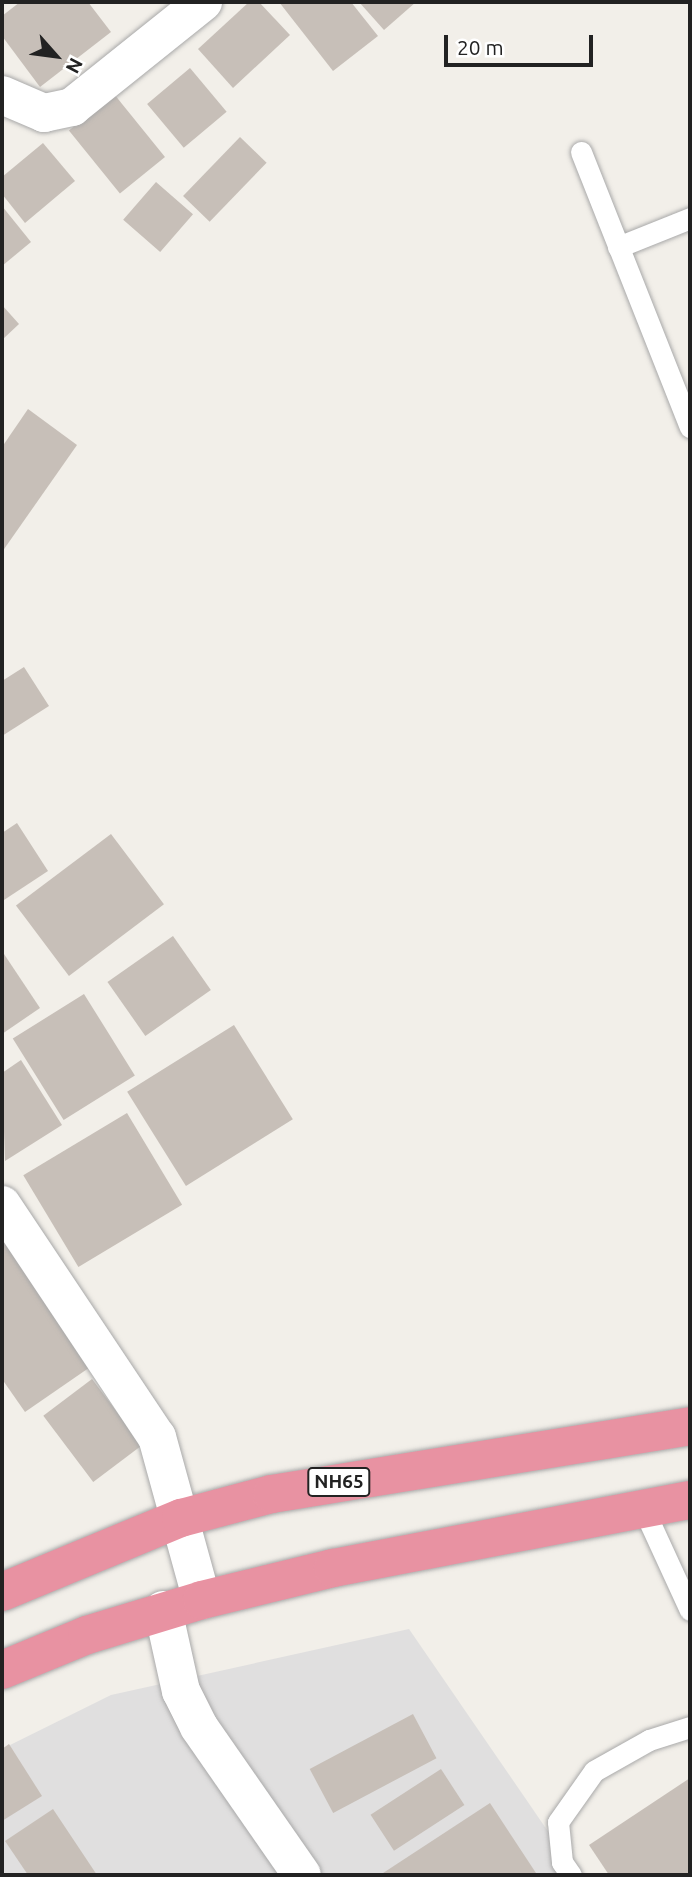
<!DOCTYPE html>
<html>
<head>
<meta charset="utf-8">
<style>
  body { margin:0 }
  #map { position:relative; width:692px; height:1877px; overflow:hidden; background:#f2efe9; font-family:Ubuntu,sans-serif }
  div>[style] { position:absolute }
  .residential>* { inset:0; background:#e0dfdf }
  .building>* { inset:0; background:#c7bfb8; transform-origin:0 0 }
  .roads { filter:drop-shadow(0 0 2px #a9a9a9) drop-shadow(0 0 2px #a9a9a9) }
  .lane>* { height:21px; margin:-10.5px; padding:0 10.5px; transform-origin:10.5px; border-radius:10.5px; background:#fff }
  .street>* { height:38px; margin:-19px; padding:0 19px; transform-origin:19px; border-radius:19px; background:#fff }
  .highway>* { height:38px; margin:-19px; padding:0 19px; transform-origin:19px; border-radius:19px; background:#e892a2 }
  span { translate:-50% -50%; white-space:nowrap; text-align:center; line-height:1.15; -webkit-text-stroke:5px #fff; paint-order:stroke }
  .shield-label span { padding:2px 5px; background:#fff; border:2px solid; border-radius:5px; -webkit-text-stroke-width:0 }
  .shield-label { font-size:19px; color:#222; font-weight:700 }
  .frame { position:absolute; inset:0; border:4px solid #222; pointer-events:none }
  .north { position:absolute; left:21px; top:21px; width:70px; height:70px; -webkit-text-stroke:5px #fff; paint-order:stroke; rotate:118deg; font-size:19px; font-weight:700; line-height:28px; text-align:center; color:#222 }
  .north::after { content:''; display:block; margin:auto; width:24px; height:32px; background:#222; clip-path:polygon(50% 0,100% 100%,50% 72%,0 100%) }
  .scale { position:absolute; left:444px; top:35px; width:149px; height:32px; box-sizing:border-box; border:4px solid #222; border-top:0; padding-left:9px; font-size:21px; line-height:24px; white-space:nowrap; color:#222; -webkit-text-stroke:5px #fff; paint-order:stroke }
</style>
</head>
<body>
<div id="map">
  <div class="residential">
    <div style="clip-path:polygon(409px 1629px,578px 1875px,2px 1875px,2px 1749px,111px 1695px)"></div>
  </div>
  <div class="building">
    <div style="clip-path:polygon(20px 2px,88px 2px,111px 32px,40px 87px,2px 36px,2px 16px)"></div>
    <div style="clip-path:polygon(249px 2px,259px 2px,290px 35px,233px 88px,198px 49px)"></div>
    <div style="clip-path:polygon(279px 2px,351px 2px,378px 36px,333px 71px)"></div>
    <div style="clip-path:polygon(359px 2px,416px 2px,384px 30px)"></div>
    <div style="left:190px;top:68px;width:57px;height:56px;rotate:50deg"></div>
    <div style="left:114px;top:94px;width:81px;height:58px;rotate:51deg"></div>
    <div style="left:240px;top:137px;width:37px;height:82px;rotate:44deg"></div>
    <div style="clip-path:polygon(43px 143px,75px 181px,25px 223px,2px 194px,2px 177px)"></div>
    <div style="left:156px;top:182px;width:49px;height:50px;rotate:41deg"></div>
    <div style="clip-path:polygon(2px 206px,31px 242px,2px 266px)"></div>
    <div style="clip-path:polygon(2px 305px,19px 324px,2px 340px)"></div>
    <div style="clip-path:polygon(28px 409px,77px 445px,2px 552px,2px 447px)"></div>
    <div style="clip-path:polygon(24px 667px,49px 706px,2px 736px,2px 681px)"></div>
    <div style="clip-path:polygon(17px 823px,48px 871px,4px 900px,2px 833px)"></div>
    <div style="left:111px;top:834px;width:88px;height:119px;rotate:53deg"></div>
    <div style="left:173px;top:936px;width:66px;height:80px;rotate:55deg"></div>
    <div style="clip-path:polygon(2px 951px,40px 1008px,2px 1034px)"></div>
    <div style="left:84px;top:994px;width:96px;height:84px;rotate:58deg"></div>
    <div style="left:234px;top:1025px;width:111px;height:126px;rotate:58deg"></div>
    <div style="clip-path:polygon(21px 1060px,62px 1125px,5px 1161px,2px 1073px)"></div>
    <div style="left:127px;top:1113px;width:107px;height:121px;rotate:59deg"></div>
    <div style="clip-path:polygon(2px 1226px,96px 1363px,25px 1412px,2px 1379px)"></div>
    <div style="left:92px;top:1379px;width:83px;height:61px;rotate:53deg"></div>
    <div style="left:413px;top:1714px;width:50px;height:117px;rotate:62deg"></div>
    <div style="clip-path:polygon(9px 1744px,42px 1796px,2px 1821px,2px 1749px)"></div>
    <div style="left:441px;top:1769px;width:43px;height:84px;rotate:57deg"></div>
    <div style="clip-path:polygon(690px 1778px,690px 1875px,609px 1875px,589px 1845px)"></div>
    <div style="clip-path:polygon(490px 1803px,536px 1873px,532px 1875px,380px 1875px)"></div>
    <div style="clip-path:polygon(53px 1809px,97px 1875px,28px 1875px,5px 1841px)"></div>
  </div>
  <div class="roads">
    <div class="lane">
      <div style="left:581px;top:152px;width:296px;rotate:68.4deg"></div>
      <div style="left:618px;top:247px;width:78px;rotate:-21.9deg"></div>
      <div style="left:643px;top:1508px;width:112px;rotate:65.3deg"></div>
      <div style="left:571px;top:1875px;width:16px;rotate:-125deg"></div>
      <div style="left:562px;top:1862px;width:40px;rotate:-95.7deg"></div>
      <div style="left:558px;top:1822px;width:62px;rotate:-54.8deg"></div>
      <div style="left:594px;top:1771px;width:63px;rotate:-29.4deg"></div>
      <div style="left:649px;top:1740px;width:43px;rotate:-17.6deg"></div>
    </div>
    <div class="street">
      <div style="left:2px;top:95px;width:46px;rotate:23.2deg"></div>
      <div style="left:44px;top:113px;width:29px;rotate:-12deg"></div>
      <div style="left:72px;top:107px;width:168px;rotate:-38.7deg"></div>
      <div style="left:2px;top:1205px;width:279px;rotate:56.3deg"></div>
      <div style="left:157px;top:1437px;width:169px;rotate:74.6deg"></div>
      <div style="left:163px;top:1610px;width:83px;rotate:77.5deg"></div>
      <div style="left:181px;top:1691px;width:40px;rotate:63.4deg"></div>
      <div style="left:199px;top:1727px;width:180px;rotate:55.2deg"></div>
    </div>
    <div class="highway">
      <div style="left:2px;top:1592px;width:194px;rotate:-22.5deg"></div>
      <div style="left:181px;top:1518px;width:94px;rotate:-14.8deg"></div>
      <div style="left:272px;top:1494px;width:423px;rotate:-9.2deg"></div>
      <div style="left:2px;top:1670px;width:92px;rotate:-22.4deg"></div>
      <div style="left:87px;top:1635px;width:120px;rotate:-16.9deg"></div>
      <div style="left:202px;top:1600px;width:135px;rotate:-13.7deg"></div>
      <div style="left:333px;top:1568px;width:363px;rotate:-10.8deg"></div>
    </div>
  </div>
  <div class="shield-label">
    <span style="left:339px;top:1482px">NH65</span>
  </div>
  <div class="frame"></div>
  <div class="north">N</div>
  <div class="scale">20 m</div>
</div>
</body>
</html>
